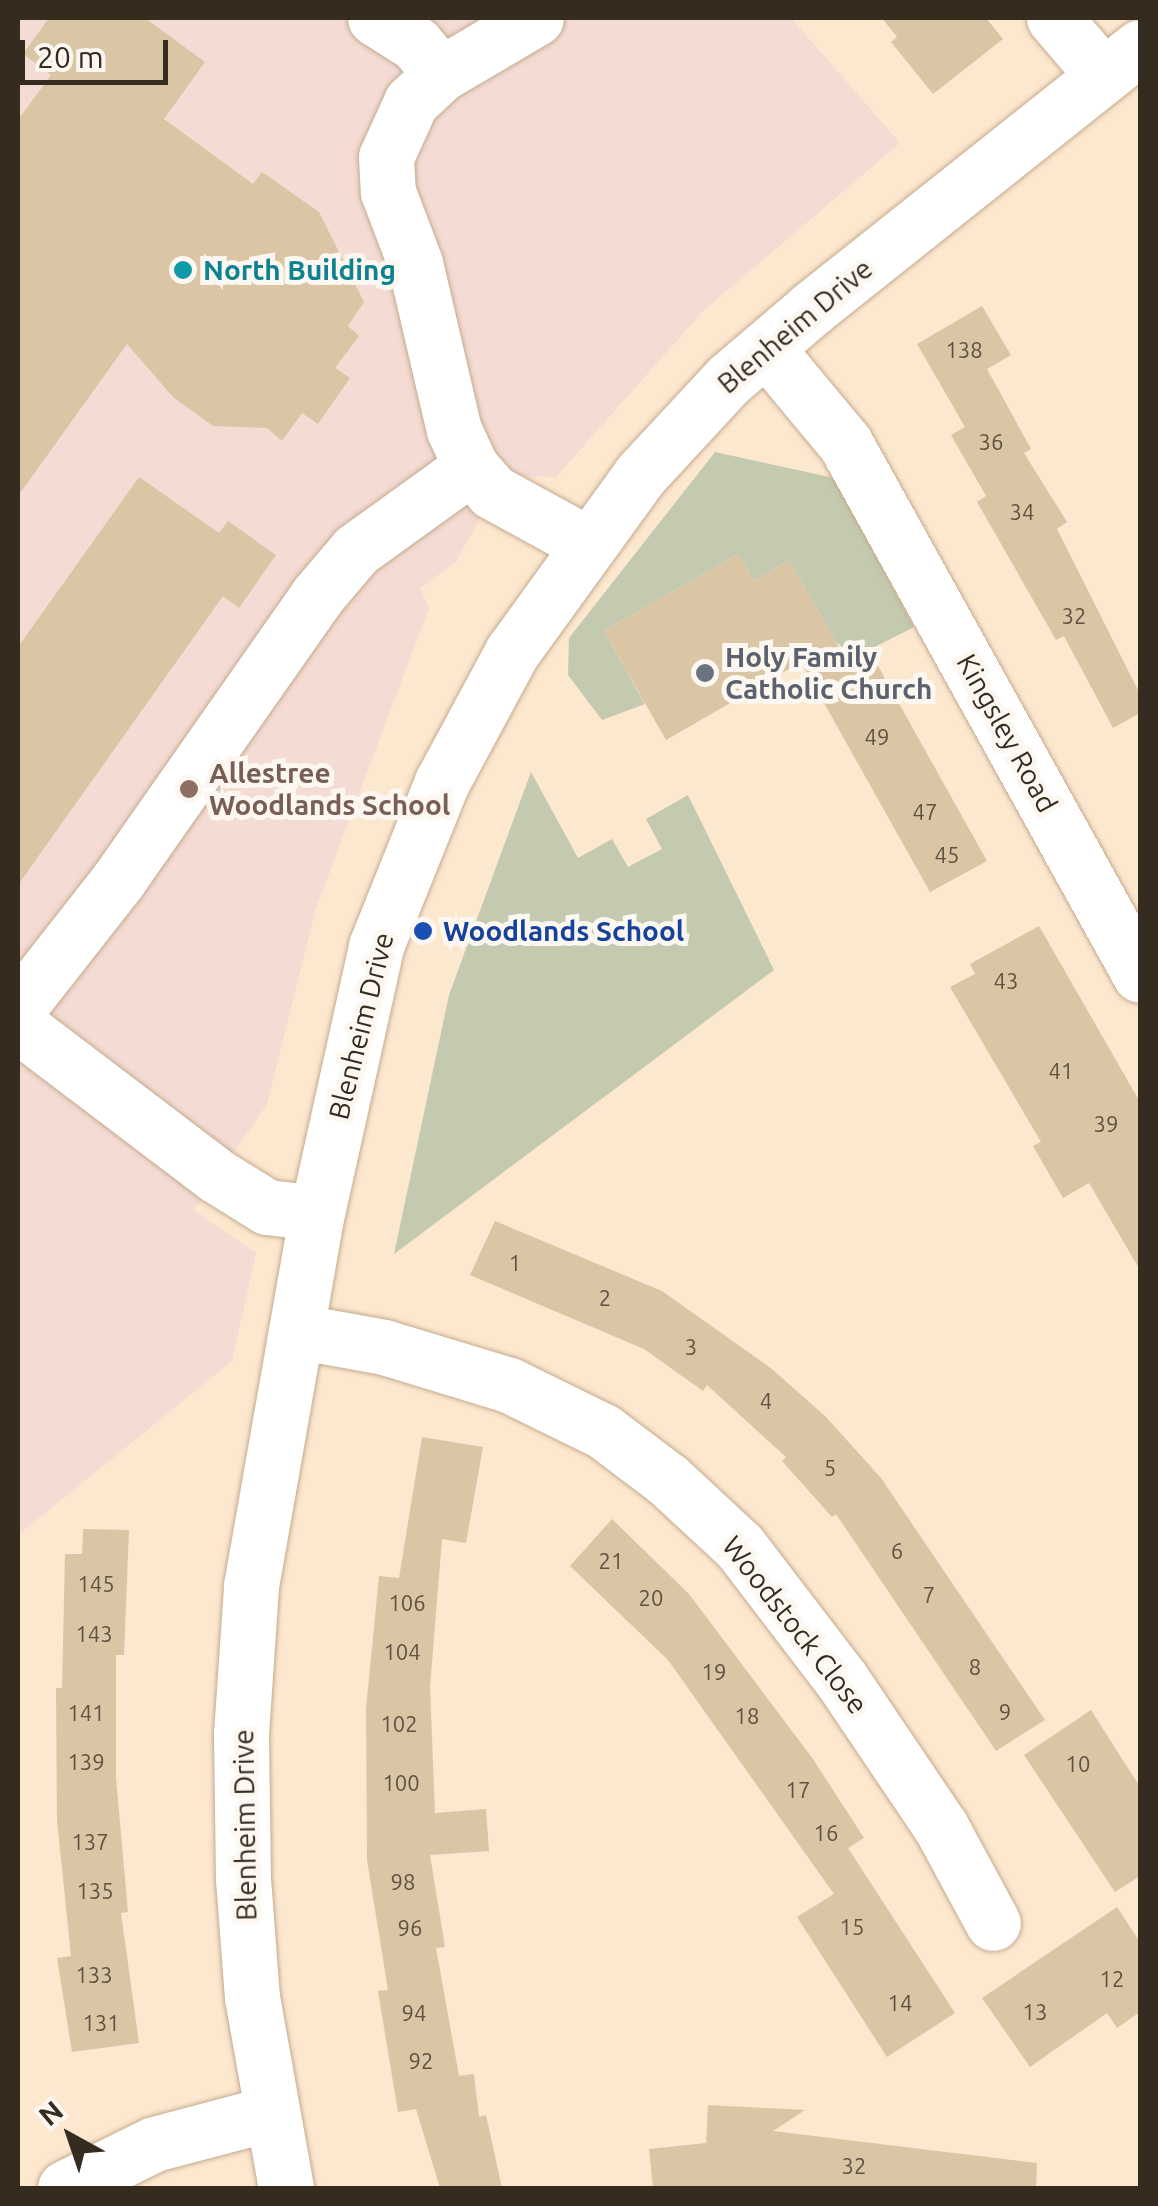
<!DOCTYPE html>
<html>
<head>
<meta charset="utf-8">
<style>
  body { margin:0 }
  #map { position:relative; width:1158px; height:2206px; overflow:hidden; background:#fce7cf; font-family:Ubuntu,sans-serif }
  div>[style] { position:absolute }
  .education>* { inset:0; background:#f4dbd3 }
  .green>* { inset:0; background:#c3caaf }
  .building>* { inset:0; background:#dac5a5 }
  .roads { filter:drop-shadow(0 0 2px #c4ab8e) drop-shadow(0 0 2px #c4ab8e) }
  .minor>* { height:55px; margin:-27.5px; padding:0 27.5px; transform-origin:27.5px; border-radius:27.5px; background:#fff }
  .dots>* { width:28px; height:28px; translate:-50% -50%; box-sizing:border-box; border:5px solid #fcf7f1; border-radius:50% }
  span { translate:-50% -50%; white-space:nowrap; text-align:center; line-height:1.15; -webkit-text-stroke:10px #fcf7f1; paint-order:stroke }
  .number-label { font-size:22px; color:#5e5240 }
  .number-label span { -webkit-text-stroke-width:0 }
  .culture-label { font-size:28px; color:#0d838f; font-weight:700 }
  .left { translate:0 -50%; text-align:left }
  .street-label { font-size:28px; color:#352b1f }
  .worship-label { font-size:28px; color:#5b616d; font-weight:700 }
  .education-label { font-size:28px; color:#785e54; font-weight:700 }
  .transit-label { font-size:28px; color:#164399; font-weight:700 }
  .frame { position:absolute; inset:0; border:20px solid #352b1f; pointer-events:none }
  .north { position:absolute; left:20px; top:2086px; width:100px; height:100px; -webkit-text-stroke:8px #fcf7f1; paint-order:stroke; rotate:320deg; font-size:28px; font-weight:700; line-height:40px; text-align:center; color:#352b1f }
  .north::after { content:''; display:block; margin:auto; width:35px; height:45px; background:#352b1f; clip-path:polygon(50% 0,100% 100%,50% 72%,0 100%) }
  .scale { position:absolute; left:20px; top:40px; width:148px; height:45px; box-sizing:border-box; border:5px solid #352b1f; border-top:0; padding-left:12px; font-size:30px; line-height:35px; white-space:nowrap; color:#352b1f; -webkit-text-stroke:8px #fcf7f1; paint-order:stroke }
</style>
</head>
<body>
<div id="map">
  <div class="education">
    <div style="clip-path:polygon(18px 18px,791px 18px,900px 143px,703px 311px,556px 477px,504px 476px,455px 563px,420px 588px,429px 608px,316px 908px,267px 1104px,194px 1210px,256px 1253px,232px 1361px,18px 1535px)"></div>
  </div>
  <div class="green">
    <div style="clip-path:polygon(715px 452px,834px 478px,914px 627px,855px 657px,836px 642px,789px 560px,754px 581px,738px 554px,604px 631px,645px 704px,602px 720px,568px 675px,569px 638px)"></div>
    <div style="clip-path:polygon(531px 772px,578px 858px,612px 839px,628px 867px,662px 849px,646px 819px,688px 795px,774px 970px,394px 1254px,449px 995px)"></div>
  </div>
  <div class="building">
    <div style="clip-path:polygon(49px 18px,145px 18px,205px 62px,164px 119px,253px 184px,262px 172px,319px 212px,364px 302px,348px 326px,359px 336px,335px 368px,350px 378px,318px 424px,302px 413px,282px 441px,267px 428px,213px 426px,173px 397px,127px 344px,18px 496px,18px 120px,51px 75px,23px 54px)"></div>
    <div style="clip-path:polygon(882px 18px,986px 18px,1003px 39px,933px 94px,891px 42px,897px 37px)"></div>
    <div style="clip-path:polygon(982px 306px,1011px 355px,987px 369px,1031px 449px,1024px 453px,1067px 522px,1057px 529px,1140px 694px,1140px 713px,1113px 728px,1064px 636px,1056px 640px,977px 502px,986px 496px,951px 435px,965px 427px,917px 344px)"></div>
    <div style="clip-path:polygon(139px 477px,219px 533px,228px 521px,276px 555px,239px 608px,223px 596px,18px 885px,18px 647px)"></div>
    <div style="clip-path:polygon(738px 554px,754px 581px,789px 560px,851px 668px,873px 657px,987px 861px,930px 892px,801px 662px,666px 740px,604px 631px)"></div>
    <div style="clip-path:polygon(1039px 926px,1140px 1102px,1140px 1270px,1089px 1183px,1063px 1198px,1033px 1146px,1041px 1142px,950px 987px,975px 974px,970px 964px)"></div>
    <div style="clip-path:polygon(495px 1221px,662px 1291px,772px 1369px,826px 1417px,881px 1478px,1045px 1720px,996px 1751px,836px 1514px,832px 1517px,782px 1461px,786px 1457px,707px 1385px,703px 1391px,644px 1349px,470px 1275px)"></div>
    <div style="clip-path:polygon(422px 1437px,483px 1447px,466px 1543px,442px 1539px,430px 1687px,435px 1813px,486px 1809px,489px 1851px,430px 1855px,445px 1947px,436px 1948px,459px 2076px,474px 2074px,479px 2117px,486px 2115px,502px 2188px,440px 2188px,416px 2109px,398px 2112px,378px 1991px,388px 1990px,367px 1860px,366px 1709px,379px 1576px,399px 1578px)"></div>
    <div style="clip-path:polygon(612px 1519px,689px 1594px,813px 1759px,864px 1838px,848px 1848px,955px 2013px,887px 2057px,797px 1917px,834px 1894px,668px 1660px,570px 1566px)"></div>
    <div style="clip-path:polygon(83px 1529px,129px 1530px,124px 1655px,116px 1655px,116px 1778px,128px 1912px,121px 1913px,139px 2043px,72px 2052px,57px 1958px,71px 1956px,57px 1820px,56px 1688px,62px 1688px,65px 1554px,82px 1554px)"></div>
    <div style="clip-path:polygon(1091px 1710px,1140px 1787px,1140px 1876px,1115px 1892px,1024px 1755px)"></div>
    <div style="clip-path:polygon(1117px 1907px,1140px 1942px,1140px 2012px,1117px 2028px,1107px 2013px,1030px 2067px,982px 1998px)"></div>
    <div style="clip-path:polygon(708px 2105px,805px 2110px,773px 2131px,1037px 2163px,1036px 2188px,653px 2188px,649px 2149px,706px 2143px)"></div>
  </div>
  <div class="roads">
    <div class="minor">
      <div style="left:375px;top:18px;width:49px;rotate:32.4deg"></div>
      <div style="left:416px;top:44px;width:39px;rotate:50deg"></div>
      <div style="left:536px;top:18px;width:110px;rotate:149.5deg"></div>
      <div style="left:441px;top:74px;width:41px;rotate:137deg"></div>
      <div style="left:411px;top:102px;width:60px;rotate:114.4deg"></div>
      <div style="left:386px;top:157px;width:35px;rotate:87deg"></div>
      <div style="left:388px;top:192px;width:76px;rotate:69.2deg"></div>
      <div style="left:415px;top:263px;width:171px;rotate:76.9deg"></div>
      <div style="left:454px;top:430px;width:41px;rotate:65.3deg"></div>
      <div style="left:471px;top:467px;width:33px;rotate:49deg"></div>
      <div style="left:493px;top:492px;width:106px;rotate:28.7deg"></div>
      <div style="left:1054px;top:18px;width:75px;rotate:49.3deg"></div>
      <div style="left:766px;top:348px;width:124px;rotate:50.3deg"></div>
      <div style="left:845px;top:443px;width:608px;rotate:60.99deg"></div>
      <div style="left:18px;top:1008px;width:164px;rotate:-51.9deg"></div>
      <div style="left:119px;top:879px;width:345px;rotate:-55deg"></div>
      <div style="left:317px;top:596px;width:60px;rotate:-49.7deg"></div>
      <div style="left:356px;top:550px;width:142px;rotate:-35.8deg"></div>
      <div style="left:18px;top:1025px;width:250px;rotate:37.2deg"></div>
      <div style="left:217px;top:1176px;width:59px;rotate:31.8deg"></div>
      <div style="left:267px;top:1207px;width:50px;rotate:6.8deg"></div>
      <div style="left:296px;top:1331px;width:89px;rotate:10.3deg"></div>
      <div style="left:384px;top:1347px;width:131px;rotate:16.9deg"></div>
      <div style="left:509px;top:1385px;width:105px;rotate:26.1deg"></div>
      <div style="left:603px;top:1431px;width:81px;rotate:37deg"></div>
      <div style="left:668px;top:1480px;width:98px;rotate:42.9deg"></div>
      <div style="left:740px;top:1547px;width:166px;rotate:52.6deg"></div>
      <div style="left:841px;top:1679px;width:179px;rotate:56deg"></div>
      <div style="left:941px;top:1827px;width:109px;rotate:61.6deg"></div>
      <div style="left:65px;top:2188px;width:99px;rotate:-26.3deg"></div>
      <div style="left:154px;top:2144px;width:121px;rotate:-14.8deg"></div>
      <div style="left:286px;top:2188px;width:193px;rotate:-100.1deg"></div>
      <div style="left:252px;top:1998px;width:119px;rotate:-94.3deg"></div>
      <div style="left:243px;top:1879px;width:145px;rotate:-90.8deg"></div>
      <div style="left:241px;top:1734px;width:148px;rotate:-86.1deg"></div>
      <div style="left:251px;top:1586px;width:379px;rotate:-80deg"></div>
      <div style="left:317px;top:1213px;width:273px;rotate:-77.5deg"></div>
      <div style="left:376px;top:946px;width:177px;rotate:-68.1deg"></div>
      <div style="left:442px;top:782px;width:148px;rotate:-61.7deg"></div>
      <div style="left:512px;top:652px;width:218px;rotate:-54.1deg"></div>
      <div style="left:640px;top:475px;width:129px;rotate:-47.2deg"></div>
      <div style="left:728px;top:380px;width:111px;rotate:-40.6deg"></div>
      <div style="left:812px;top:308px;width:419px;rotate:-38.5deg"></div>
    </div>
  </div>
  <div class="dots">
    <div style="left:183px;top:270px;background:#0f9aa8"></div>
    <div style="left:705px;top:673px;background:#6b7280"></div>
    <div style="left:189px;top:789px;background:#8d6e63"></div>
    <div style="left:423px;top:931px;background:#1a4fb4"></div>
  </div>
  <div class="number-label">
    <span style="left:964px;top:350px">138</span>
    <span style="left:991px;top:442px">36</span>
    <span style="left:1022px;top:512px">34</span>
    <span style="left:1074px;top:616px">32</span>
    <span style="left:877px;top:737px">49</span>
    <span style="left:925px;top:812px">47</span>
    <span style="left:947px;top:855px">45</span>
    <span style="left:1006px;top:981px">43</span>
    <span style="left:1061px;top:1071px">41</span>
    <span style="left:1106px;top:1124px">39</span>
    <span style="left:515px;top:1263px">1</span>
    <span style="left:605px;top:1298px">2</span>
    <span style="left:691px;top:1347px">3</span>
    <span style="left:766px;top:1401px">4</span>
    <span style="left:830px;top:1468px">5</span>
    <span style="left:897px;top:1551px">6</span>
    <span style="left:611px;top:1561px">21</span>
    <span style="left:96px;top:1584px">145</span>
    <span style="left:929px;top:1595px">7</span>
    <span style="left:651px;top:1598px">20</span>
    <span style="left:407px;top:1603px">106</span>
    <span style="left:94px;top:1634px">143</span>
    <span style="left:402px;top:1652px">104</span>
    <span style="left:975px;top:1667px">8</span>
    <span style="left:714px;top:1672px">19</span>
    <span style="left:1005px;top:1712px">9</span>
    <span style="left:86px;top:1713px">141</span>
    <span style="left:747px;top:1716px">18</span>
    <span style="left:399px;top:1724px">102</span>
    <span style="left:86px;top:1762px">139</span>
    <span style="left:1078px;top:1764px">10</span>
    <span style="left:401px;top:1783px">100</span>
    <span style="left:798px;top:1790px">17</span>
    <span style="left:826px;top:1833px">16</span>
    <span style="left:90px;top:1842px">137</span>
    <span style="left:403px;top:1882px">98</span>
    <span style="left:95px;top:1891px">135</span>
    <span style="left:852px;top:1927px">15</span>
    <span style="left:410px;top:1928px">96</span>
    <span style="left:94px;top:1975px">133</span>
    <span style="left:1112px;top:1979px">12</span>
    <span style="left:900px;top:2003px">14</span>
    <span style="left:1035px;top:2012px">13</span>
    <span style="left:414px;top:2013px">94</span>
    <span style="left:101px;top:2023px">131</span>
    <span style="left:421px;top:2061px">92</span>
    <span style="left:854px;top:2166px">32</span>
  </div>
  <div class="culture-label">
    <span class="left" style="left:203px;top:270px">North Building</span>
  </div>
  <div class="street-label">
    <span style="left:795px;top:326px;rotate:-40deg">Blenheim Drive</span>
    <span style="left:1007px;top:733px;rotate:61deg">Kingsley Road</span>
    <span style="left:361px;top:1026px;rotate:-76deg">Blenheim Drive</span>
    <span style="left:795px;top:1625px;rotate:52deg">Woodstock Close</span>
    <span style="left:245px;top:1825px;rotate:-91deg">Blenheim Drive</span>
  </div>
  <div class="worship-label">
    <span class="left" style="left:725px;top:673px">Holy Family<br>Catholic Church</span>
  </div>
  <div class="education-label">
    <span class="left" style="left:209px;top:789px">Allestree<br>Woodlands School</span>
  </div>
  <div class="transit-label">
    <span class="left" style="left:443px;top:931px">Woodlands School</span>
  </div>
  <div class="frame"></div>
  <div class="north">N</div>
  <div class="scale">20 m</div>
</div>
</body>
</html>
